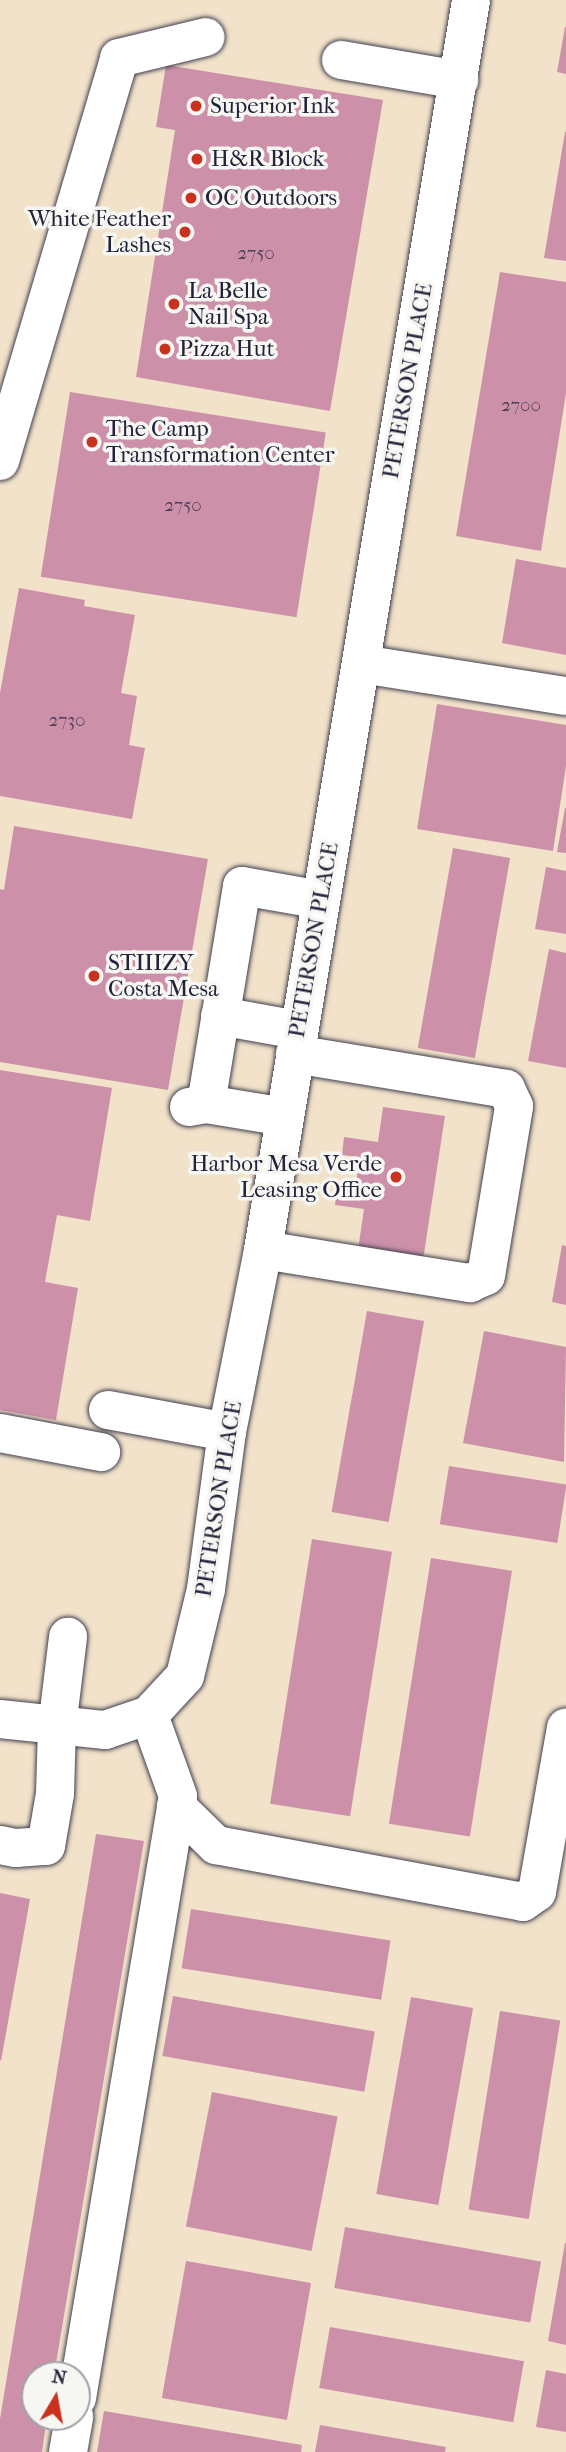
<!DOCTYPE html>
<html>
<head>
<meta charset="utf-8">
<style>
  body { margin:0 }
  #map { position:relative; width:566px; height:2452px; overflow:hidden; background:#f1e2c9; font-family:"IM FELL French Canon",serif }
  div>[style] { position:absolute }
  .building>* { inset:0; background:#cc91a9; transform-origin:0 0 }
  .roads { filter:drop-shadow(0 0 2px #413f50) drop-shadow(0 0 2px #413f50) }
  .minor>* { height:38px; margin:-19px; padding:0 19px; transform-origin:19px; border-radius:19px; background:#fff }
  .dots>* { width:19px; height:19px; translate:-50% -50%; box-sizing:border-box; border:4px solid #f6f6f2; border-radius:50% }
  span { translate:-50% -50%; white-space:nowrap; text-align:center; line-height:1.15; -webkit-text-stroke:7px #f6f6f2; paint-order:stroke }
  .number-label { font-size:19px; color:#4c3e56 }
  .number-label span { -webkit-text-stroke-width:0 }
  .poi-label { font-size:23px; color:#22223b }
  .left { translate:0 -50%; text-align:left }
  .right { translate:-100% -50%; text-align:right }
  .street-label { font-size:23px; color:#22223b }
  .north { position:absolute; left:21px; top:2361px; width:70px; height:70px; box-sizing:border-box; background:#f6f6f2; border:2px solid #a1a1a9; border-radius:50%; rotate:10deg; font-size:19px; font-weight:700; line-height:28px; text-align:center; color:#22223b }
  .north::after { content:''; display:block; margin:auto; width:24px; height:32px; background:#c8321e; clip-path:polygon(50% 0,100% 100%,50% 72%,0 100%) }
</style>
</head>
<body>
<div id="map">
  <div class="building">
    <div style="clip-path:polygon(565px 27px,566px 27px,566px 74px,557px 72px)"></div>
    <div style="clip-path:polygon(166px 65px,383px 100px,330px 411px,136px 377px,175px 130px,156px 127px)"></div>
    <div style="clip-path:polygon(565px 132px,566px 132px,566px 261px,544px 258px)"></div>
    <div style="clip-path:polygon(500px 272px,566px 282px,566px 393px,541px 551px,456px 536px)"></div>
    <div style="left:70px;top:392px;width:259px;height:187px;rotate:9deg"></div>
    <div style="clip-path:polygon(516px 559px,566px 568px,566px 655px,502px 643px)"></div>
    <div style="clip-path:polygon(19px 588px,85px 600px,84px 606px,135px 615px,121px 693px,137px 696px,129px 745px,145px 748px,132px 819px,0 796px,0 693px)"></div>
    <div style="clip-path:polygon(437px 704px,566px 725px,566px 766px,553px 851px,417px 829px)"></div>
    <div style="clip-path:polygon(565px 808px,566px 808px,566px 853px,557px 852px)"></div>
    <div style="clip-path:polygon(14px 826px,208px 859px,168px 1090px,0 1062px,0 889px,4px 890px)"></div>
    <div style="left:453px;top:848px;width:58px;height:203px;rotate:10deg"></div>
    <div style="clip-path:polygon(546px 867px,566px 871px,566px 934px,535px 929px)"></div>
    <div style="clip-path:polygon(549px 949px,566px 953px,566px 1068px,528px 1061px)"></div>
    <div style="clip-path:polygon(0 1070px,112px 1088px,90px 1221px,57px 1215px,45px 1282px,78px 1288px,56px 1420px,0 1410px)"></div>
    <div style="clip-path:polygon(383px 1107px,445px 1116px,423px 1260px,358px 1250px,364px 1209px,335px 1205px,338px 1184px,355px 1186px,358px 1171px,360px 1157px,342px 1155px,344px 1137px,378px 1142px)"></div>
    <div style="clip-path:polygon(562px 1245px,566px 1246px,566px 1305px,552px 1302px)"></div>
    <div style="left:367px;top:1311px;width:58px;height:204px;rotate:10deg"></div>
    <div style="clip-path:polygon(484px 1331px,566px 1347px,564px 1462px,463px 1443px)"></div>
    <div style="left:449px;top:1466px;width:119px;height:59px;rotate:9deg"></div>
    <div style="left:312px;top:1539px;width:81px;height:268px;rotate:9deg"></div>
    <div style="left:431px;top:1558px;width:82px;height:269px;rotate:9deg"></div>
    <div style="clip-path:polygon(96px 1834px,144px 1841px,54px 2375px,35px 2375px,35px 2417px,47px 2417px,42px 2452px,0 2452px,0 2419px)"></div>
    <div style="clip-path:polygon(0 1893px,30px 1899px,1px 2061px,0 2060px)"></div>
    <div style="left:191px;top:1909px;width:202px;height:60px;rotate:9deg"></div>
    <div style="left:173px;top:1996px;width:205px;height:61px;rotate:10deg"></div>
    <div style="left:411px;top:1997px;width:63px;height:200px;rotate:10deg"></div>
    <div style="left:500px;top:2011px;width:61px;height:201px;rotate:9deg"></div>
    <div style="left:212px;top:2092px;width:128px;height:137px;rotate:11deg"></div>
    <div style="left:345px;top:2227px;width:199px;height:62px;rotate:10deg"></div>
    <div style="clip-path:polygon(565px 2243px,566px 2243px,566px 2345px,548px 2341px)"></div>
    <div style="left:186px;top:2261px;width:127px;height:139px;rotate:10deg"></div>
    <div style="left:330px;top:2327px;width:197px;height:62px;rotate:10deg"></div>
    <div style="clip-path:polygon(546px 2370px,566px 2374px,566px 2432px,536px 2427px)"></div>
    <div style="clip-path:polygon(104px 2411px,302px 2445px,301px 2452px,97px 2452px)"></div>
    <div style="clip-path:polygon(320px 2425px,446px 2447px,445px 2452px,315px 2452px)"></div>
  </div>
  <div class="roads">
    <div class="minor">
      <div style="left:341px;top:60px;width:120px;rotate:9.6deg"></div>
      <div style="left:0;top:461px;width:420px;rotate:-73.5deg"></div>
      <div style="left:119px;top:58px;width:89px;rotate:-13.6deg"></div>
      <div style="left:361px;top:664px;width:207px;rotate:8.9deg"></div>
      <div style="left:220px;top:1016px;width:79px;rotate:10.2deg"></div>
      <div style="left:206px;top:1104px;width:221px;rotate:-80.6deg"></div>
      <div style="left:242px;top:886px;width:80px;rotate:10deg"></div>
      <div style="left:189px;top:1107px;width:17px;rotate:-10deg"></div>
      <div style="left:206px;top:1104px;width:80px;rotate:9.3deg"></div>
      <div style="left:263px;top:1250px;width:210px;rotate:9.1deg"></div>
      <div style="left:470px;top:1283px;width:17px;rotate:-24deg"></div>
      <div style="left:486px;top:1276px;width:172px;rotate:-80.6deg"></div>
      <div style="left:514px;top:1106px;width:19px;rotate:-115deg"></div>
      <div style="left:506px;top:1089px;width:214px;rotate:-170.6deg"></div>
      <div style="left:108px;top:1410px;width:121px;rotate:10.5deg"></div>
      <div style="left:0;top:1433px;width:103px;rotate:10.7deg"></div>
      <div style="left:0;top:1719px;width:106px;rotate:6deg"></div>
      <div style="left:105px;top:1730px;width:46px;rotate:-18.8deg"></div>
      <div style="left:149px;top:1715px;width:53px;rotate:-47.3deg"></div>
      <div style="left:185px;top:1676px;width:89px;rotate:-76.4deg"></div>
      <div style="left:206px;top:1589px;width:158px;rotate:-82.4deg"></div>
      <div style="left:227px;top:1432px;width:186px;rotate:-78.8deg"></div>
      <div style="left:263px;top:1250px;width:1267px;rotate:-80.55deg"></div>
      <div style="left:176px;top:1806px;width:56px;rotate:44.3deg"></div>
      <div style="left:216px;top:1845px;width:312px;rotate:10.5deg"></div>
      <div style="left:523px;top:1902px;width:17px;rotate:-36deg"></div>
      <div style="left:537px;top:1892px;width:167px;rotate:-80deg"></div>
      <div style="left:0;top:1845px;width:16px;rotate:11deg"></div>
      <div style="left:16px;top:1848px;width:30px;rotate:-4deg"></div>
      <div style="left:46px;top:1846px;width:53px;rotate:-80.2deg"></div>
      <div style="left:55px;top:1794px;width:67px;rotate:-88.3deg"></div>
      <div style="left:57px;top:1727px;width:91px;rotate:-83deg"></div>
      <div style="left:77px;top:2398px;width:610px;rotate:-80.48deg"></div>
      <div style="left:178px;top:1796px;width:86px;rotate:-109.7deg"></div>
      <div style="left:68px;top:2452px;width:36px;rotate:-80deg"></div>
    </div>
  </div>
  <div class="dots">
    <div style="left:196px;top:106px;background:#c8321e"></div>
    <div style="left:197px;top:159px;background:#c8321e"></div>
    <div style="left:191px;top:198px;background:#c8321e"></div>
    <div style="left:185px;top:232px;background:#c8321e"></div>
    <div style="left:174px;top:304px;background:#c8321e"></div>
    <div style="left:165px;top:349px;background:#c8321e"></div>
    <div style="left:92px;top:442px;background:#c8321e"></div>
    <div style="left:94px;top:976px;background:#c8321e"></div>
    <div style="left:396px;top:1177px;background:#c8321e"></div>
  </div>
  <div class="number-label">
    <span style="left:256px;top:254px">2750</span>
    <span style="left:521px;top:406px">2700</span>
    <span style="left:183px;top:506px">2750</span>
    <span style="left:67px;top:721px">2730</span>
  </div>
  <div class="poi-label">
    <span class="left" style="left:210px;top:106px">Superior Ink</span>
    <span class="left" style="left:211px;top:159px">H&amp;R Block</span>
    <span class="left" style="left:205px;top:198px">OC Outdoors</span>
    <span class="right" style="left:171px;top:232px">White Feather<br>Lashes</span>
    <span class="left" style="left:188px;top:304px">La Belle<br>Nail Spa</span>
    <span class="left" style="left:179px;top:349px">Pizza Hut</span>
    <span class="left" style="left:106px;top:442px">The Camp<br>Transformation Center</span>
    <span class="left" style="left:108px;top:976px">STIIIZY<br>Costa Mesa</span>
    <span class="right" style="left:382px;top:1177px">Harbor Mesa Verde<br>Leasing Office</span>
  </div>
  <div class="street-label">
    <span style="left:408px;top:381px;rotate:-80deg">PETERSON PLACE</span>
    <span style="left:314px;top:940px;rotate:-80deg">PETERSON PLACE</span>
    <span style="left:219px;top:1499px;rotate:-81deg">PETERSON PLACE</span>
  </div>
  <div class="north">N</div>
</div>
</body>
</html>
